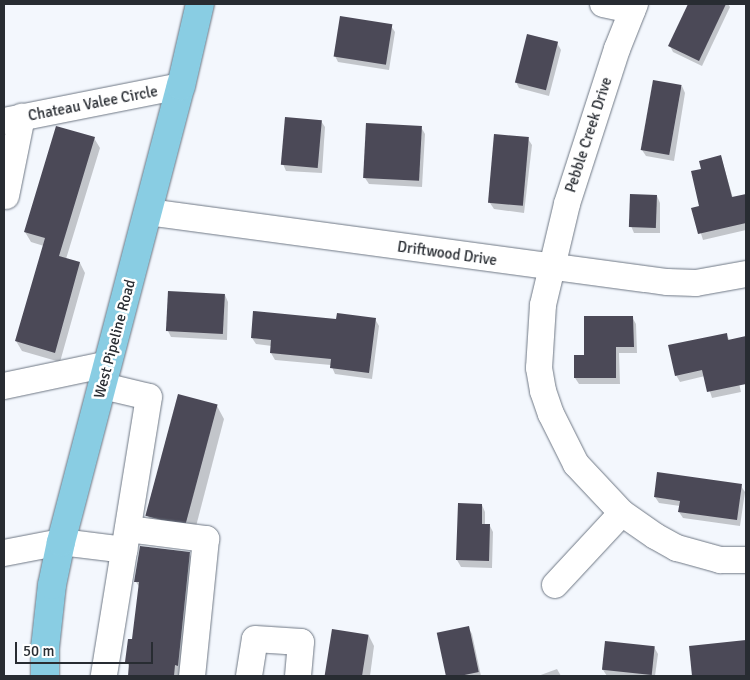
<!DOCTYPE html>
<html>
<head>
<meta charset="utf-8">
<style>
  body { margin:0 }
  #map { position:relative; width:750px; height:680px; overflow:hidden; background:#f3f7fd; font-family:Signika,sans-serif }
  div>[style] { position:absolute }
  .shadow>* { inset:0; background:#0003 }
  .building>* { inset:0; background:#4b4957; transform-origin:0 0 }
  .roads { filter:drop-shadow(0 0 1px #6f7885) drop-shadow(0 0 1px #6f7885) }
  .minor>* { height:26px; margin:-13px; padding:0 13px; transform-origin:13px; border-radius:13px; background:#fff }
  .major>* { height:28px; margin:-14px; padding:0 14px; transform-origin:14px; border-radius:14px; background:#89cde3 }
  span { translate:-50% -50%; white-space:nowrap; text-align:center; line-height:1.15; -webkit-text-stroke:5px #fff; paint-order:stroke }
  .street-label { font-size:15px; color:#282c32 }
  .frame { position:absolute; inset:0; border:5px solid #282c32; pointer-events:none }
  .scale { position:absolute; left:15px; top:642px; width:138px; height:22px; box-sizing:border-box; border:2px solid #282c32; border-top:0; padding-left:6px; font-size:15px; line-height:18px; white-space:nowrap; color:#282c32; -webkit-text-stroke:4px #fff; paint-order:stroke }
</style>
</head>
<body>
<div id="map">
  <div class="shadow">
    <div style="clip-path:polygon(690px 4px,728px 4px,730px 7px,702px 66px,673px 52px,670px 46px)"></div>
    <div style="clip-path:polygon(391px 26px,395px 32px,389px 70px,338px 62px,335px 56px)"></div>
    <div style="clip-path:polygon(557px 43px,561px 50px,549px 96px,519px 88px,516px 82px)"></div>
    <div style="clip-path:polygon(682px 86px,685px 93px,674px 161px,646px 156px,642px 150px)"></div>
    <div style="clip-path:polygon(321px 121px,325px 127px,322px 173px,286px 171px,283px 164px)"></div>
    <div style="clip-path:polygon(421px 127px,425px 134px,422px 187px,369px 184px,365px 178px)"></div>
    <div style="clip-path:polygon(495px 135px,528px 139px,532px 145px,524px 213px,494px 209px,490px 203px)"></div>
    <div style="clip-path:polygon(94px 138px,100px 148px,66px 259px,80px 263px,85px 273px,60px 362px,22px 351px,16px 341px,44px 246px,31px 242px,25px 232px)"></div>
    <div style="clip-path:polygon(721px 157px,733px 198px,746px 195px,746px 230px,703px 240px,693px 208px,701px 207px,702px 170px)"></div>
    <div style="clip-path:polygon(657px 196px,660px 203px,660px 233px,634px 233px,631px 226px)"></div>
    <div style="clip-path:polygon(225px 295px,228px 302px,227px 340px,171px 337px,168px 331px)"></div>
    <div style="clip-path:polygon(632px 317px,636px 324px,637px 353px,619px 353px,620px 384px,579px 384px,575px 378px,585px 356px)"></div>
    <div style="clip-path:polygon(375px 319px,379px 326px,372px 379px,335px 374px,331px 365px,275px 360px,271px 353px,272px 346px,256px 344px,252px 338px)"></div>
    <div style="clip-path:polygon(726px 334px,730px 341px,746px 338px,746px 382px,739px 383px,741px 392px,712px 398px,705px 376px,680px 382px,676px 375px)"></div>
    <div style="clip-path:polygon(217px 406px,224px 419px,194px 534px,155px 529px,148px 516px)"></div>
    <div style="clip-path:polygon(741px 486px,745px 492px,740px 526px,683px 518px,679px 512px,680px 506px,659px 503px,655px 497px)"></div>
    <div style="clip-path:polygon(459px 505px,482px 505px,485px 512px,485px 525px,490px 526px,493px 532px,492px 568px,461px 567px,457px 560px)"></div>
    <div style="clip-path:polygon(189px 553px,196px 566px,183px 676px,129px 676px,130px 668px,127px 662px,133px 641px,140px 588px,136px 582px)"></div>
    <div style="clip-path:polygon(468px 627px,472px 634px,481px 676px,448px 676px,439px 634px)"></div>
    <div style="clip-path:polygon(333px 631px,369px 636px,374px 646px,370px 676px,327px 676px)"></div>
    <div style="clip-path:polygon(746px 641px,746px 676px,694px 676px,690px 647px)"></div>
    <div style="clip-path:polygon(606px 643px,654px 647px,658px 654px,655px 676px,607px 676px,603px 670px)"></div>
    <div style="clip-path:polygon(557px 669px,561px 676px,538px 676px)"></div>
  </div>
  <div class="building">
    <div style="clip-path:polygon(688px 4px,726px 4px,699px 61px,668px 46px)"></div>
    <div style="left:340px;top:16px;width:53px;height:41px;rotate:9deg"></div>
    <div style="left:527px;top:34px;width:32px;height:50px;rotate:14deg"></div>
    <div style="left:653px;top:80px;width:29px;height:71px;rotate:10deg"></div>
    <div style="left:285px;top:117px;width:37px;height:48px;rotate:5deg"></div>
    <div style="left:366px;top:123px;width:56px;height:55px;rotate:3deg"></div>
    <div style="clip-path:polygon(56px 126px,95px 137px,59px 256px,80px 262px,55px 353px,15px 341px,45px 238px,24px 232px)"></div>
    <div style="left:494px;top:134px;width:35px;height:69px;rotate:5deg"></div>
    <div style="clip-path:polygon(721px 155px,732px 197px,746px 194px,746px 223px,698px 234px,691px 208px,699px 206px,691px 171px,701px 169px,699px 161px)"></div>
    <div style="left:630px;top:194px;width:27px;height:33px;rotate:2deg"></div>
    <div style="left:168px;top:291px;width:57px;height:40px;rotate:3deg"></div>
    <div style="clip-path:polygon(253px 311px,336px 319px,337px 313px,376px 318px,369px 373px,330px 368px,331px 359px,270px 353px,271px 340px,251px 338px)"></div>
    <div style="clip-path:polygon(584px 316px,633px 316px,634px 347px,616px 347px,616px 378px,574px 378px,574px 355px,584px 355px)"></div>
    <div style="clip-path:polygon(727px 333px,728px 340px,746px 336px,746px 384px,707px 392px,702px 370px,675px 376px,668px 345px)"></div>
    <div style="left:178px;top:394px;width:41px;height:126px;rotate:15deg"></div>
    <div style="clip-path:polygon(657px 472px,742px 484px,737px 520px,678px 512px,680px 501px,654px 497px)"></div>
    <div style="clip-path:polygon(458px 503px,482px 504px,482px 524px,490px 524px,489px 561px,456px 560px)"></div>
    <div style="clip-path:polygon(140px 546px,190px 552px,178px 666px,175px 665px,174px 676px,128px 676px,129px 663px,125px 662px,128px 639px,132px 639px,139px 582px,134px 582px)"></div>
    <div style="left:469px;top:626px;width:47px;height:33px;rotate:78deg"></div>
    <div style="left:332px;top:629px;width:37px;height:47px;rotate:9deg"></div>
    <div style="clip-path:polygon(746px 640px,746px 676px,692px 676px,689px 646px)"></div>
    <div style="left:605px;top:641px;width:50px;height:29px;rotate:6deg"></div>
  </div>
  <div class="roads">
    <div class="minor">
      <div style="left:603px;top:4px;width:30px;rotate:12deg"></div>
      <div style="left:635px;top:4px;width:48px;rotate:111.8deg"></div>
      <div style="left:617px;top:49px;width:163px;rotate:107.9deg"></div>
      <div style="left:567px;top:204px;width:104px;rotate:103.4deg"></div>
      <div style="left:543px;top:305px;width:63px;rotate:93.6deg"></div>
      <div style="left:539px;top:368px;width:23px;rotate:80deg"></div>
      <div style="left:543px;top:391px;width:24px;rotate:71deg"></div>
      <div style="left:551px;top:414px;width:56px;rotate:63.4deg"></div>
      <div style="left:576px;top:464px;width:67px;rotate:46.8deg"></div>
      <div style="left:622px;top:513px;width:40px;rotate:34.9deg"></div>
      <div style="left:655px;top:536px;width:25px;rotate:29deg"></div>
      <div style="left:677px;top:548px;width:45px;rotate:15.6deg"></div>
      <div style="left:720px;top:560px;width:26px"></div>
      <div style="left:4px;top:121px;width:180px;rotate:-11.2deg"></div>
      <div style="left:6px;top:196px;width:81px;rotate:-78.6deg"></div>
      <div style="left:148px;top:212px;width:524px;rotate:7.68deg"></div>
      <div style="left:667px;top:282px;width:29px;rotate:2deg"></div>
      <div style="left:696px;top:283px;width:51px;rotate:-10.2deg"></div>
      <div style="left:4px;top:386px;width:106px;rotate:-11.9deg"></div>
      <div style="left:103px;top:386px;width:47px;rotate:13.4deg"></div>
      <div style="left:149px;top:397px;width:283px;rotate:99.2deg"></div>
      <div style="left:128px;top:529px;width:79px;rotate:7.3deg"></div>
      <div style="left:206px;top:539px;width:138px;rotate:95.8deg"></div>
      <div style="left:4px;top:553px;width:58px;rotate:-10.9deg"></div>
      <div style="left:61px;top:542px;width:64px;rotate:7.1deg"></div>
      <div style="left:555px;top:585px;width:98px;rotate:-47.1deg"></div>
      <div style="left:249px;top:676px;width:37px;rotate:-81deg"></div>
      <div style="left:255px;top:639px;width:46px;rotate:3.7deg"></div>
      <div style="left:301px;top:642px;width:34px;rotate:95deg"></div>
    </div>
    <div class="major">
      <div style="left:45px;top:676px;width:28px;rotate:-90deg"></div>
      <div style="left:45px;top:648px;width:63px;rotate:-83.7deg"></div>
      <div style="left:52px;top:585px;width:44px;rotate:-78.2deg"></div>
      <div style="left:61px;top:542px;width:472px;rotate:-75.3deg"></div>
      <div style="left:181px;top:86px;width:84px;rotate:-77deg"></div>
    </div>
  </div>
  <div class="street-label">
    <span style="left:93px;top:104px;rotate:-11deg">Chateau Valee Circle</span>
    <span style="left:589px;top:135px;rotate:-72deg">Pebble Creek Drive</span>
    <span style="left:447px;top:254px;rotate:8deg">Driftwood Drive</span>
    <span style="left:115px;top:339px;rotate:-75deg">West Pipeline Road</span>
  </div>
  <div class="frame"></div>
  <div class="scale">50 m</div>
</div>
</body>
</html>
